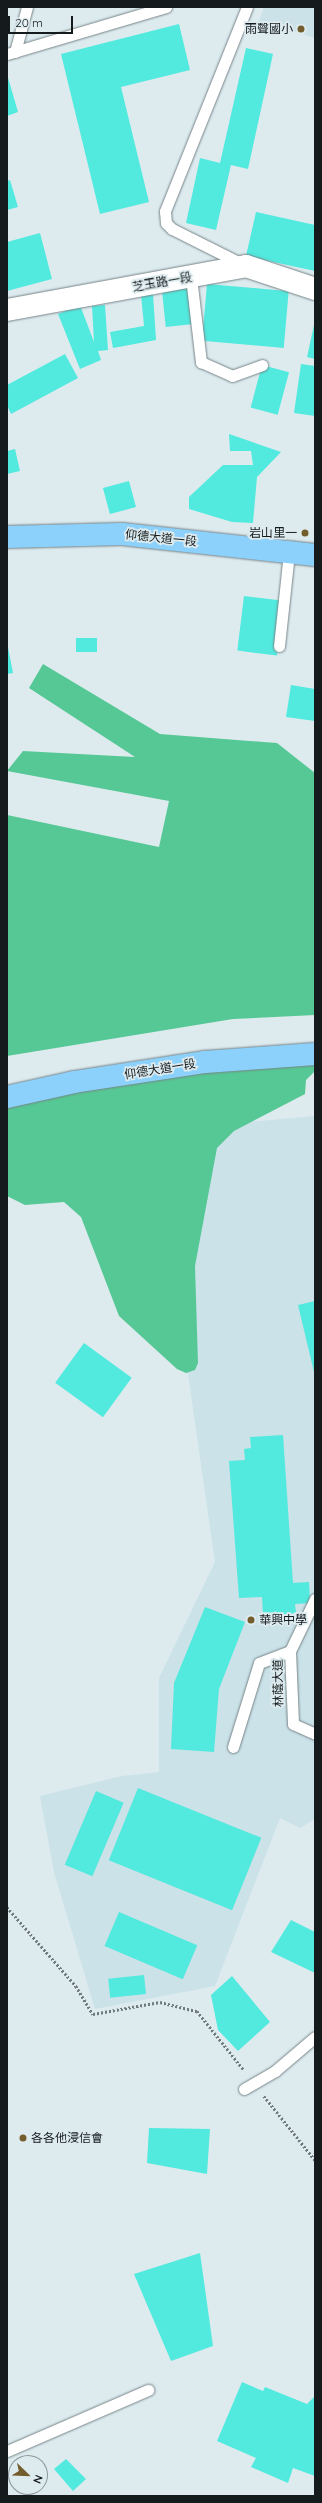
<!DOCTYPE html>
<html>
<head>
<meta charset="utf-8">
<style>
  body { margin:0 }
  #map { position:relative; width:322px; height:2503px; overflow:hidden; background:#ddebef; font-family:Quicksand,"Noto Sans TC",sans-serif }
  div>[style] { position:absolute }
  .built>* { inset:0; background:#cae2e8 }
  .forest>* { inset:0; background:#56c895 }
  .building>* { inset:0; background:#52e9de; transform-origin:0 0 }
  .path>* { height:2.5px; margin-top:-1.25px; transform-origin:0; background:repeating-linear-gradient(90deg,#70797c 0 2px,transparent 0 4px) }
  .roads { filter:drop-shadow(0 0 1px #778488) drop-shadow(0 0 1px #778488) }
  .service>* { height:11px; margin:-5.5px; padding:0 5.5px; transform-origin:5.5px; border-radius:5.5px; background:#fff }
  .minor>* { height:22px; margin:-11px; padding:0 11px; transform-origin:11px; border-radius:11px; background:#fff }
  .primary>* { height:22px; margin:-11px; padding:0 11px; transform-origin:11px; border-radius:11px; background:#8cd1fb }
  .dots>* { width:11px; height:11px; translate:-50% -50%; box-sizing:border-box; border:2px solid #ddebef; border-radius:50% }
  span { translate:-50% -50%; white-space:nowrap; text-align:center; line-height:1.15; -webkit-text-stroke:3.5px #ddebef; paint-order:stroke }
  .poi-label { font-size:12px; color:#151a1c }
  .right { translate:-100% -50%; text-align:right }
  .left { translate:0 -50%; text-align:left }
  .street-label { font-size:12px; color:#151a1c }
  .frame { position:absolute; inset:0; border:8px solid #151a1c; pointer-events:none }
  .north { position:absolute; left:8px; top:2455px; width:40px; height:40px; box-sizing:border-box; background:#ddebef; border:1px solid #8d979b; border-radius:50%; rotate:113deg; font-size:11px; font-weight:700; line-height:16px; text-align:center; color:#151a1c }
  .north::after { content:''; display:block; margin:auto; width:14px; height:18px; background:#745d2d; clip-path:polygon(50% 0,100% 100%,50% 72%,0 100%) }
  .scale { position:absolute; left:8px; top:16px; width:65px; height:18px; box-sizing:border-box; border:2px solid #151a1c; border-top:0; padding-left:5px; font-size:12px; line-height:14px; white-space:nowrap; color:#151a1c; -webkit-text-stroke:3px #ddebef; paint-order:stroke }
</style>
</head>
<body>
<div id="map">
  <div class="built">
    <div style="clip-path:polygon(264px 7px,315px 7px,315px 38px,259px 21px)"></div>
    <div style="clip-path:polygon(315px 1116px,315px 1819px,300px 1828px,280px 1818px,215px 1986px,95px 2009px,54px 1872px,40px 1796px,122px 1776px,159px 1772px,159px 1678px,215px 1562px,175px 1283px,204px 1126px)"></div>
  </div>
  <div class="forest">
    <div style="clip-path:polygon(43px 664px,160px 734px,277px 743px,315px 773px,315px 1015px,233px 1019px,7px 1056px,7px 815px,159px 847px,169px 801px,7px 771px,23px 751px,135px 757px,29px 688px)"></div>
    <div style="clip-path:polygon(315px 1057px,315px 1071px,306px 1080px,305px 1094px,234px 1131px,217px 1148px,195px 1266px,198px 1363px,195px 1370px,186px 1373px,177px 1369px,119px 1316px,81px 1217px,64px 1202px,25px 1205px,7px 1196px,7px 1102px,193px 1068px)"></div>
  </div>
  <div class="building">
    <div style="clip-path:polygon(179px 24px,190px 70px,121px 87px,149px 202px,100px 214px,61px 54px)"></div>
    <div style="clip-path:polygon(246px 48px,273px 54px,248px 169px,231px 165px,216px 230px,186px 223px,200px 158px,220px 163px)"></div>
    <div style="clip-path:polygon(7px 74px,18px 112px,7px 116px)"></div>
    <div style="clip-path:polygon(10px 180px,18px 207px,7px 210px,7px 181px)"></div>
    <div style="clip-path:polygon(256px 212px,315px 225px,315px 271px,246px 256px)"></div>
    <div style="clip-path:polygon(40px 233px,52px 279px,7px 291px,7px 242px)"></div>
    <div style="left:191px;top:280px;width:44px;height:30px;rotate:84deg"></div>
    <div style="left:207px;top:284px;width:82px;height:57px;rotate:5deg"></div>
    <div style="clip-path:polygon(153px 294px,156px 340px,113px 348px,110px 332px,144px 326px,141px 295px)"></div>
    <div style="clip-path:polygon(80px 305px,94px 342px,92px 306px,105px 305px,108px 350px,98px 351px,101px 360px,80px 369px,58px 314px)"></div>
    <div style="clip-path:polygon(314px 325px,315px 325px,315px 359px,307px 357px)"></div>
    <div style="clip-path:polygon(65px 354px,78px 378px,11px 414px,7px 405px,7px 385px)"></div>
    <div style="clip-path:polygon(301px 364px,315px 366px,315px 416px,294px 413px)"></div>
    <div style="left:262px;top:365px;width:28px;height:44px;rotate:15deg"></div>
    <div style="clip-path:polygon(229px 434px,281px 452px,257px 477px,253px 523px,232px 522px,189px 509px,189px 497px,223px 465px,253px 465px,251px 451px,230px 451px)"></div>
    <div style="clip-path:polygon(15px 449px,20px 471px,7px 474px,7px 451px)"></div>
    <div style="left:129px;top:481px;width:27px;height:27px;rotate:75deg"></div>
    <div style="left:244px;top:596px;width:40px;height:55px;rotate:7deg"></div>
    <div style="left:76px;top:638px;width:21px;height:14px"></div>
    <div style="clip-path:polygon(7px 642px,13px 673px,7px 674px)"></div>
    <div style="clip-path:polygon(291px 685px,315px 689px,315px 721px,286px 717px)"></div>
    <div style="clip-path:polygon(315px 1301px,315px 1372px,314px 1372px,298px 1305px)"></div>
    <div style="left:84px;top:1343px;width:59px;height:49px;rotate:36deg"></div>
    <div style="clip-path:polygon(283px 1435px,293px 1583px,309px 1582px,310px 1603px,295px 1604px,296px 1613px,263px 1616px,262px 1597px,239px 1598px,229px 1461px,245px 1460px,244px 1449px,251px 1448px,250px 1437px)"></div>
    <div style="clip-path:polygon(205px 1607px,245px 1622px,219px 1689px,214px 1752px,171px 1749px,174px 1683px)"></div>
    <div style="left:138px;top:1788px;width:133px;height:78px;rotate:22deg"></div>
    <div style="left:96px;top:1791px;width:30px;height:80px;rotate:23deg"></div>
    <div style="left:119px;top:1912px;width:85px;height:37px;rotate:23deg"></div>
    <div style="clip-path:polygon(291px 1920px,315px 1932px,315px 1973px,271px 1952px)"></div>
    <div style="left:144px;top:1975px;width:19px;height:36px;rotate:84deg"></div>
    <div style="clip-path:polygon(232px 1976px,270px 2022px,238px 2051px,218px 2030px,211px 1995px)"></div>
    <div style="clip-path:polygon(149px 2128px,210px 2129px,207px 2174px,147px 2163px)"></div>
    <div style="clip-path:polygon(200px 2253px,213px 2346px,171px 2361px,134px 2274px)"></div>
    <div style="clip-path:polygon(242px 2382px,263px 2391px,265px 2387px,307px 2404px,315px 2396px,315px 2476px,293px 2468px,288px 2483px,251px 2467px,256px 2458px,217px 2441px)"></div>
    <div style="clip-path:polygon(66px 2459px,86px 2479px,73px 2491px,54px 2469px)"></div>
  </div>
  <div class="path">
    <div style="left:7px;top:1907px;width:105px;rotate:48.9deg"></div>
    <div style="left:76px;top:1986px;width:33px;rotate:59deg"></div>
    <div style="left:93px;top:2014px;width:68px;rotate:-10.2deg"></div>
    <div style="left:160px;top:2002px;width:38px;rotate:14deg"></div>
    <div style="left:197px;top:2011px;width:75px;rotate:51.5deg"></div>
    <div style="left:264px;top:2096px;width:82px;rotate:51.4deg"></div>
  </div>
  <div class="roads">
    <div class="service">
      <div style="left:15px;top:52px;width:47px;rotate:-75.1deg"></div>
      <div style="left:7px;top:54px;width:166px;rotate:-16.5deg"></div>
      <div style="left:244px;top:265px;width:80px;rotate:-153.4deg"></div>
      <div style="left:172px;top:229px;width:8px;rotate:-135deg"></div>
      <div style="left:166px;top:223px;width:12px;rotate:-95deg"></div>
      <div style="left:165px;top:211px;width:220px;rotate:-68.1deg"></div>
      <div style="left:191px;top:277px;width:86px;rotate:83.3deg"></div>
      <div style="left:201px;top:362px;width:34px;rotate:24deg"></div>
      <div style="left:232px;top:376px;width:32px;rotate:-20deg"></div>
      <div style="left:279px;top:646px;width:95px;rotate:-83.9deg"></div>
      <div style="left:315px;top:1599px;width:58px;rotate:115.7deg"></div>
      <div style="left:290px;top:1651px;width:73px;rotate:87.6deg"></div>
      <div style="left:293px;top:1724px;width:24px;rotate:24deg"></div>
      <div style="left:233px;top:1747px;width:88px;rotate:-72.8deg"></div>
      <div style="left:259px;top:1663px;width:33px;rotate:-21deg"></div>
      <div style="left:244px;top:2089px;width:36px;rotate:-30deg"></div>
      <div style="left:275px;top:2071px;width:52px;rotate:-40.4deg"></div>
      <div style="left:7px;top:2451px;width:154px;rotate:-23.4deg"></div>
    </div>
    <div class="minor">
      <div style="left:7px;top:310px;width:243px;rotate:-10.4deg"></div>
      <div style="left:246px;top:266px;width:73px;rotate:18.4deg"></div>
    </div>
    <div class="primary">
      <div style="left:7px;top:537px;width:115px;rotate:-1.5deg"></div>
      <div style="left:122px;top:534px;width:194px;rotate:6.2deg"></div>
      <div style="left:7px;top:1097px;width:69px;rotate:-12.6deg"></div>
      <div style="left:74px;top:1082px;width:133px;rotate:-8.7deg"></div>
      <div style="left:205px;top:1062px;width:110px;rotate:-4.2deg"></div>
    </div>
  </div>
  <div class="dots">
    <div style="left:301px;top:29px;background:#745d2d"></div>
    <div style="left:305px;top:533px;background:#745d2d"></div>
    <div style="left:251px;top:1620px;background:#745d2d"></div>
    <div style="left:23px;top:2138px;background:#745d2d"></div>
  </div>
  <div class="poi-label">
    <span class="right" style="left:293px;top:29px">雨聲國小</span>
    <span class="right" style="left:297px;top:533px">岩山里一</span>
    <span class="left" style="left:259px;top:1620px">華興中學</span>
    <span class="left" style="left:31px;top:2138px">各各他浸信會</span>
  </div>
  <div class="street-label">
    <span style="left:162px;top:282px;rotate:-10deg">芝玉路一段</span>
    <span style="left:161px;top:538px;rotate:6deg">仰德大道一段</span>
    <span style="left:160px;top:1069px;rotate:-9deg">仰德大道一段</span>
    <span style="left:278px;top:1683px;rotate:-91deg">林蔭大道</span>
  </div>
  <div class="frame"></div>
  <div class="north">N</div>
  <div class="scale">20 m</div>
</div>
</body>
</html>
